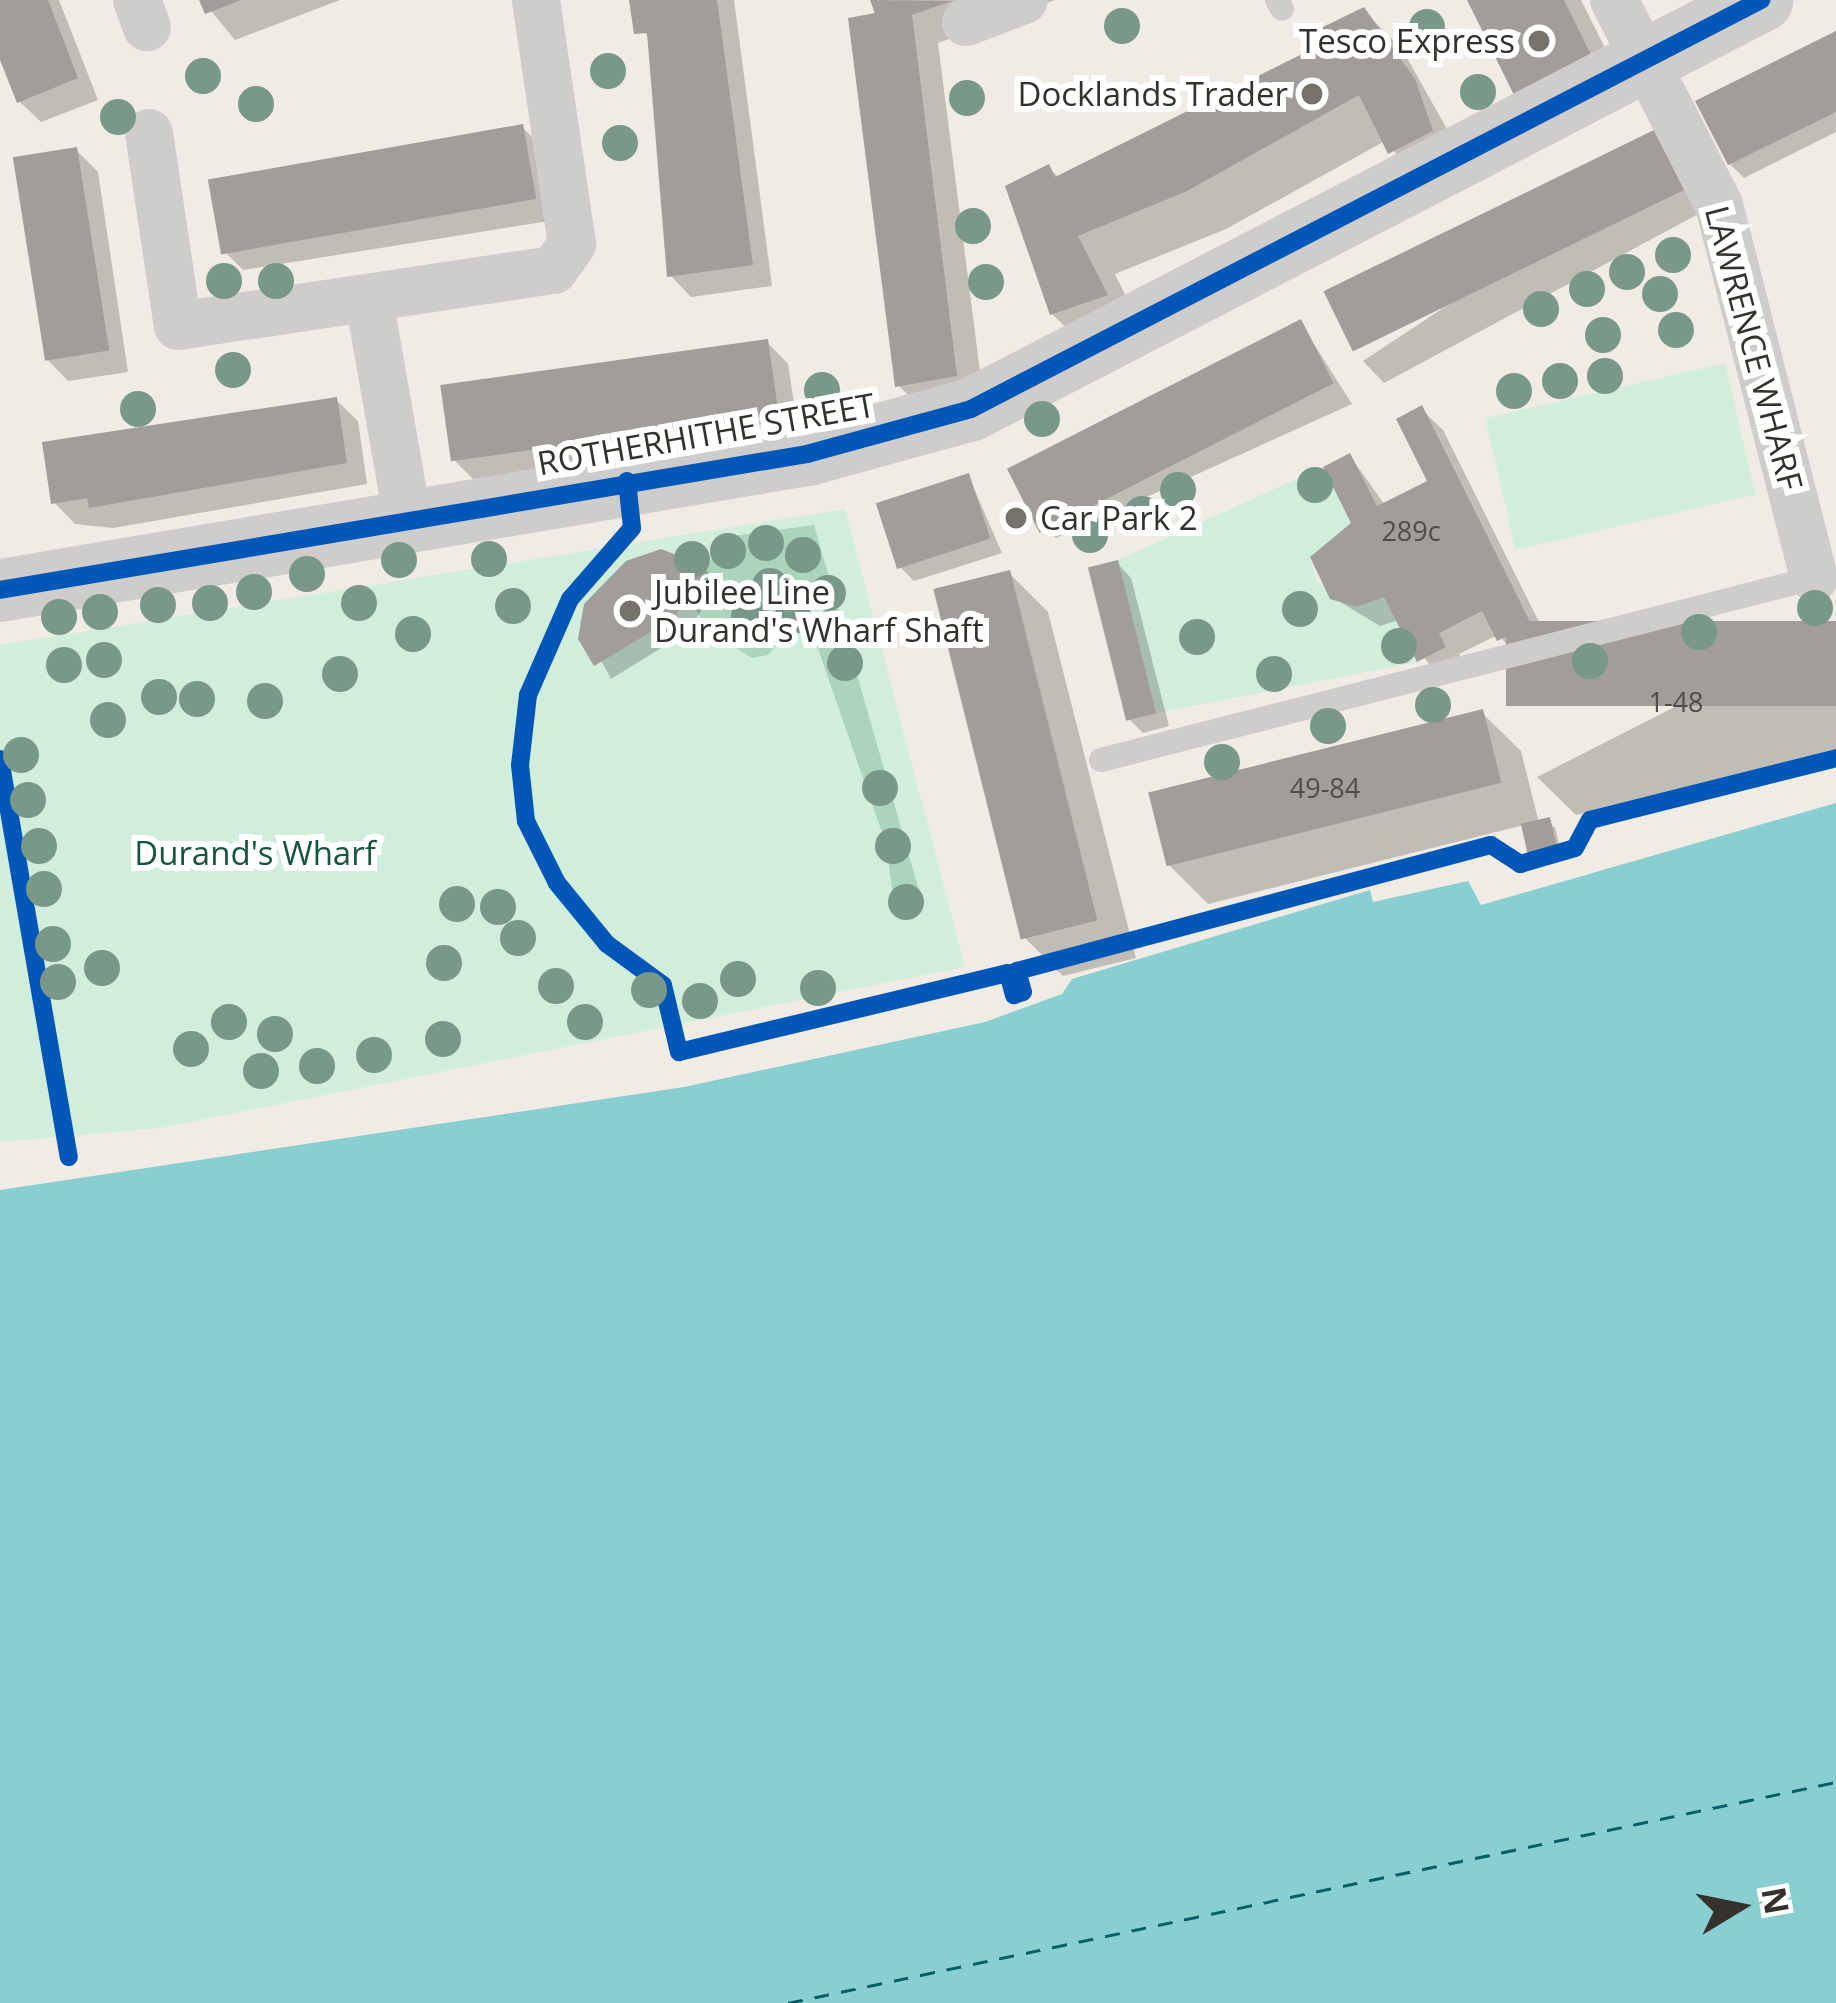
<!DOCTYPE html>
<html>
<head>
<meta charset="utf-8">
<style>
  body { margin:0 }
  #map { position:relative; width:1836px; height:2003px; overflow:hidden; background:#f0ebe4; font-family:"Open Sans",sans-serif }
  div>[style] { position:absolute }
  .green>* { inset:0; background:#d1eddb; transform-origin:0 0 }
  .forest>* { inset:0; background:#acd4bd }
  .water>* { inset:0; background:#89ced1 }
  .shadow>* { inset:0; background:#0003 }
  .ferry>* { height:3px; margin-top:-1.5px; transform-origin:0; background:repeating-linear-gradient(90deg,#046065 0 15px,transparent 0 27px) }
  .building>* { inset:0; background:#a19d98; transform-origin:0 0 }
  .service>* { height:24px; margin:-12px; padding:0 12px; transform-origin:12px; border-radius:12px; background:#cfcdcc }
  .minor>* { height:48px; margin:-24px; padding:0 24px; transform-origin:24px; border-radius:24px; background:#cfcdcc }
  .tertiary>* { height:63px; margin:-31.5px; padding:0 31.5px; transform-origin:31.5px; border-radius:31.5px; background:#cfcdcc }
  .cycleway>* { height:18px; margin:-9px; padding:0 9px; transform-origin:9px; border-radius:9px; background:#0057b8 }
  .trees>* { width:36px; height:36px; margin:-18px; border-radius:50%; background:#7a9888 }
  .dots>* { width:33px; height:33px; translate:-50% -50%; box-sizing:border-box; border:6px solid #fff; border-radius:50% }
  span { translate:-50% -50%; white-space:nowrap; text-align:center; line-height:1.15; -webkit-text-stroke:12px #fff; paint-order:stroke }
  .number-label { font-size:27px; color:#504c47 }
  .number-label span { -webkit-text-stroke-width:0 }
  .poi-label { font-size:33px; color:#35312c }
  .right { translate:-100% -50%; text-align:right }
  .left { translate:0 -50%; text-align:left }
  .street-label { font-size:33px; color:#35312c }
  .park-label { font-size:33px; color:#19553d }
  .north { position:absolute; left:1680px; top:1847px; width:120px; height:120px; -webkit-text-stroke:9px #fff; paint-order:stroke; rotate:80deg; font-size:33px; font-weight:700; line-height:48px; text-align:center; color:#35312c }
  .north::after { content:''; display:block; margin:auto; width:42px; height:54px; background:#35312c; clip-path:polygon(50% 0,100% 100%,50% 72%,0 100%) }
</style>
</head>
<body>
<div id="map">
  <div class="green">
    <div style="left:1725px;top:363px;width:135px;height:246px;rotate:77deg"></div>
    <div style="clip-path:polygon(1323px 467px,1351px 523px,1310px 557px,1317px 582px,1357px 607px,1384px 597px,1417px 662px,1157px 713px,1118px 560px)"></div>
    <div style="clip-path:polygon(845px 509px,965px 967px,160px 1128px,0 1142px,0 645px)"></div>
  </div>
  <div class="forest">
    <div style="clip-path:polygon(814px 525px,922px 901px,895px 910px,886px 844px,817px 646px,825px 606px,812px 604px,768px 655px,752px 658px,709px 631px,688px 598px,725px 537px)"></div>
  </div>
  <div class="water">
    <div style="clip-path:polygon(1836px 803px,1836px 2003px,0 2003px,0 1190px,684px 1087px,985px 1022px,1062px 994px,1072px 979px,1370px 890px,1373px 902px,1468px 881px,1481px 905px)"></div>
  </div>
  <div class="shadow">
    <div style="clip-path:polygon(0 0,59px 0,98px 100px,41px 122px,19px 101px,0 52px)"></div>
    <div style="clip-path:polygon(202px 0,340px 0,235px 40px)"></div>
    <div style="clip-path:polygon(632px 0,734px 0,772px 286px,691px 297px,670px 275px,652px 48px)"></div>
    <div style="clip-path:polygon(873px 0,1055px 0,938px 43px,984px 403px,926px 413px,898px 385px)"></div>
    <div style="clip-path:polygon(1470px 0,1581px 0,1632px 102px)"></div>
    <div style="clip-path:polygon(1363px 10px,1402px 49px,1470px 170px,1429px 191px,1385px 141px,1226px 229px,1115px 274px,1144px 334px,1091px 352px,1052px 314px,1049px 168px,1059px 178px,1330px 43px)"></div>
    <div style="clip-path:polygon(1836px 34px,1836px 132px,1744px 178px,1730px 164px)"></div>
    <div style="clip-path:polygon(522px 127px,543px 148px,555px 220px,243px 270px,221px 248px)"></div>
    <div style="clip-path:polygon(76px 150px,98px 172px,128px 372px,68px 381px,47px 359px)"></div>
    <div style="clip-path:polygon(1676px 154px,1704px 211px,1384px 383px,1363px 361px)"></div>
    <div style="clip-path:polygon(1300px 322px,1352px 404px,1056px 538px,1034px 516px)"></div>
    <div style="clip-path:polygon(767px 342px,788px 364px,799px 436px,476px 482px,455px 461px)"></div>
    <div style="clip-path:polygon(336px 400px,358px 421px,367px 484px,113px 528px,75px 524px,54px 502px)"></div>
    <div style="clip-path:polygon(1421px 409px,1443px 430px,1551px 646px,1521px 660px,1498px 635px,1459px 654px,1465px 669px,1441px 682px,1399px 620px,1380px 626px,1342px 603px,1313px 558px,1355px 524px,1350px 456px,1385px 505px,1431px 482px)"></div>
    <div style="clip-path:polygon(969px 477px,1002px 553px,914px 581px,900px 567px)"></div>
    <div style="clip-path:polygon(1117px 563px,1131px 578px,1169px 726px,1143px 733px,1129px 719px)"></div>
    <div style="clip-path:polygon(706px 570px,720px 583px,687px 632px,611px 679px,580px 622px,611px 576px)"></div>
    <div style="clip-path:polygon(1009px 573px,1048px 612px,1136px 958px,1063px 976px,1025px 938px)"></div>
    <div style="clip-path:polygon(1836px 625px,1836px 753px,1576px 815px,1537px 777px)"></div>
    <div style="clip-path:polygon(1482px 713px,1521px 751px,1539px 823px,1555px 827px,1561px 853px,1537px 859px,1524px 825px,1208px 904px,1169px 865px)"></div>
  </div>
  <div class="ferry">
    <div style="left:788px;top:2003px;width:1071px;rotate:-11.91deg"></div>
  </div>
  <div class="building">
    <div style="clip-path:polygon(0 0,48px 0,78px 78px,17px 103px,0 60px)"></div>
    <div style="clip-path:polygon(199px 0,241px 0,205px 14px)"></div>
    <div style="clip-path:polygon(629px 0,717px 0,753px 265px,667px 277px,647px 33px,634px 34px)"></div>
    <div style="clip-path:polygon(870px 0,952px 1px,912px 15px,957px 376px,895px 387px,848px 18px,875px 13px)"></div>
    <div style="clip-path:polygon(1467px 0,1564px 0,1595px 63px,1517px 101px)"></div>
    <div style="clip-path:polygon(1364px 7px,1415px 79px,1433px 131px,1388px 154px,1359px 95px,1187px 191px,1078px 236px,1108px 295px,1050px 315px,1005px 186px,1049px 164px,1055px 177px,1326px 42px,1319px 29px)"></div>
    <div style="clip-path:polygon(1836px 31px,1836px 112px,1728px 165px,1695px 101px)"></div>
    <div style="left:523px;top:124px;width:76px;height:320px;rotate:80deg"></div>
    <div style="left:1656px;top:129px;width:67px;height:370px;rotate:64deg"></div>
    <div style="left:77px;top:147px;width:206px;height:65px;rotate:81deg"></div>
    <div style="left:1301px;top:319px;width:72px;height:330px;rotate:63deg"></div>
    <div style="left:768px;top:339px;width:77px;height:331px;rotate:82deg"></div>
    <div style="clip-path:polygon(337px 397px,347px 463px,89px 508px,87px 498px,51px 504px,42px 442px)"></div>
    <div style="clip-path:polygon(1422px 405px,1531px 624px,1497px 641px,1482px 611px,1439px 633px,1446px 647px,1417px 662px,1384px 597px,1357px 607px,1330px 599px,1310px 557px,1351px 523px,1323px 467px,1350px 453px,1377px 506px,1427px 481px,1396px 419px)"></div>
    <div style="left:969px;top:473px;width:69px;height:98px;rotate:72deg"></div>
    <div style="clip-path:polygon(661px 549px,708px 567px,674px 618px,594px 666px,578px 639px,584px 604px,626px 561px)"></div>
    <div style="left:1118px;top:560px;width:158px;height:31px;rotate:76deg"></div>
    <div style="left:1010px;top:570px;width:361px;height:79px;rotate:76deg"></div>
    <div style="left:1836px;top:621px;width:85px;height:330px;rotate:90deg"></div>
    <div style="left:1483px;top:709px;width:76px;height:345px;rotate:76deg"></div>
    <div style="left:1550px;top:817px;width:31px;height:30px;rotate:77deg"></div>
  </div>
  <div class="service">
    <div style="left:1277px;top:0;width:10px;rotate:61deg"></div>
    <div style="left:1101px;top:760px;width:744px;rotate:-14.32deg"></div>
  </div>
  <div class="minor">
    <div style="left:137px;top:0;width:29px;rotate:70deg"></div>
    <div style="left:1614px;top:0;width:230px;rotate:62.9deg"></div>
    <div style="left:1719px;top:205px;width:385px;rotate:75.7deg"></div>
    <div style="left:966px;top:22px;width:62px;rotate:-20.8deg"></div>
    <div style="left:149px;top:133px;width:195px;rotate:81.5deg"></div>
    <div style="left:178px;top:326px;width:380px;rotate:-8.5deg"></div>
    <div style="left:554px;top:270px;width:32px;rotate:-55deg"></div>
    <div style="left:572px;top:244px;width:247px;rotate:-98.4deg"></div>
    <div style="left:369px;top:300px;width:218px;rotate:80deg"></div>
  </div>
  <div class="tertiary">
    <div style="left:0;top:590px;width:818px;rotate:-9.57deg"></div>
    <div style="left:807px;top:454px;width:170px;rotate:-15.3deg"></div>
    <div style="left:971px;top:409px;width:890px;rotate:-27.37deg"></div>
  </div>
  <div class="cycleway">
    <div style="left:627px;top:481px;width:47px;rotate:83.9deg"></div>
    <div style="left:632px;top:528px;width:94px;rotate:131.1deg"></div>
    <div style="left:570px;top:599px;width:105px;rotate:113.6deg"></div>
    <div style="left:528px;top:695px;width:70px;rotate:96.5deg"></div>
    <div style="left:520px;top:765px;width:56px;rotate:83.9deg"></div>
    <div style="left:526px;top:821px;width:69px;rotate:63.4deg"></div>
    <div style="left:557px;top:883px;width:79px;rotate:50.7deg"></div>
    <div style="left:607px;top:944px;width:69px;rotate:36.2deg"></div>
    <div style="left:663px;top:985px;width:69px;rotate:76.6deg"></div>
    <div style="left:679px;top:1052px;width:338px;rotate:-13.5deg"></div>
    <div style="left:1008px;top:973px;width:23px;rotate:75deg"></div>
    <div style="left:1014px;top:995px;width:9px;rotate:-18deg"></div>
    <div style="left:1023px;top:992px;width:22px;rotate:-106deg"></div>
    <div style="left:1017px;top:971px;width:490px;rotate:-14.9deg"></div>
    <div style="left:1491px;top:845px;width:35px;rotate:33deg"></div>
    <div style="left:1520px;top:864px;width:57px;rotate:-16.2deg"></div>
    <div style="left:1575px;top:848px;width:32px;rotate:-62deg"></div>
    <div style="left:1590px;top:820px;width:254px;rotate:-14.1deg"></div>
    <div style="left:0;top:590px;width:818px;rotate:-9.57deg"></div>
    <div style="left:807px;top:454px;width:170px;rotate:-15.3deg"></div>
    <div style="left:971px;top:409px;width:890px;rotate:-27.37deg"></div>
    <div style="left:0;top:759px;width:404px;rotate:80.2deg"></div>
  </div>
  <div class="trees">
    <div style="left:1122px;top:26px"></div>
    <div style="left:1427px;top:27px"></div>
    <div style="left:608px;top:71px"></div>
    <div style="left:203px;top:76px"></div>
    <div style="left:1478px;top:92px"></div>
    <div style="left:967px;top:98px"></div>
    <div style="left:256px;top:104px"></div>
    <div style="left:118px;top:117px"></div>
    <div style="left:620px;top:143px"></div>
    <div style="left:973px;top:226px"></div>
    <div style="left:1673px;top:255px"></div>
    <div style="left:1627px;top:272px"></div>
    <div style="left:224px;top:281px"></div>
    <div style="left:276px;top:281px"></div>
    <div style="left:986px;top:282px"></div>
    <div style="left:1587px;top:289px"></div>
    <div style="left:1660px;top:294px"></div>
    <div style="left:1541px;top:309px"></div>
    <div style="left:1676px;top:330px"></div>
    <div style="left:1603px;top:335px"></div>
    <div style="left:233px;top:370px"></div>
    <div style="left:1605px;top:376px"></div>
    <div style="left:1560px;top:381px"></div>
    <div style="left:822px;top:390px"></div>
    <div style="left:1514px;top:391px"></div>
    <div style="left:138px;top:409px"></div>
    <div style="left:1042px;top:419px"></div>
    <div style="left:1315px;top:485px"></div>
    <div style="left:1178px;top:490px"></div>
    <div style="left:1142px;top:514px"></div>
    <div style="left:1090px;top:535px"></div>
    <div style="left:766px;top:543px"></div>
    <div style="left:728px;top:551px"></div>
    <div style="left:803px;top:555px"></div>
    <div style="left:489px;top:559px"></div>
    <div style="left:692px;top:559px"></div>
    <div style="left:399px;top:560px"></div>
    <div style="left:307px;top:574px"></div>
    <div style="left:770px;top:586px"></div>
    <div style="left:254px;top:592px"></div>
    <div style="left:828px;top:593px"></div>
    <div style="left:210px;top:603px"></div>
    <div style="left:359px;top:603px"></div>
    <div style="left:158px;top:605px"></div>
    <div style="left:513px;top:606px"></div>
    <div style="left:1815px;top:608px"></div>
    <div style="left:1300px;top:609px"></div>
    <div style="left:100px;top:612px"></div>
    <div style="left:749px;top:616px"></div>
    <div style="left:793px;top:616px"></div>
    <div style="left:59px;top:617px"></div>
    <div style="left:1699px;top:632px"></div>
    <div style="left:413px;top:634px"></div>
    <div style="left:1197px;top:637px"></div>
    <div style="left:1399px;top:646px"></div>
    <div style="left:104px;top:660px"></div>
    <div style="left:1590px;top:661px"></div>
    <div style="left:845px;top:663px"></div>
    <div style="left:64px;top:665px"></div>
    <div style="left:340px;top:674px"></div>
    <div style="left:1274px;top:674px"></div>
    <div style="left:159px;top:697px"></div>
    <div style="left:197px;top:699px"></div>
    <div style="left:265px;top:701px"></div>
    <div style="left:1433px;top:705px"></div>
    <div style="left:108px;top:720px"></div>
    <div style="left:1328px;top:726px"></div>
    <div style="left:21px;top:755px"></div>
    <div style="left:1222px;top:762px"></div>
    <div style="left:880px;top:788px"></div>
    <div style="left:28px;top:800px"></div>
    <div style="left:39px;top:846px"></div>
    <div style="left:893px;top:846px"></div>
    <div style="left:44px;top:889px"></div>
    <div style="left:906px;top:902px"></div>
    <div style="left:457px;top:904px"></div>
    <div style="left:498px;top:907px"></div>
    <div style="left:518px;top:938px"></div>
    <div style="left:53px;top:944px"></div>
    <div style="left:444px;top:963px"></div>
    <div style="left:102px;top:968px"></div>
    <div style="left:738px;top:979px"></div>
    <div style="left:58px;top:982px"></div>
    <div style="left:556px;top:986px"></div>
    <div style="left:818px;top:988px"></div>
    <div style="left:649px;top:990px"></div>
    <div style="left:700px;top:1001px"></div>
    <div style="left:229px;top:1022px"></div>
    <div style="left:585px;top:1022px"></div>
    <div style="left:275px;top:1034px"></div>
    <div style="left:443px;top:1039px"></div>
    <div style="left:191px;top:1049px"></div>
    <div style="left:374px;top:1055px"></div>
    <div style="left:317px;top:1066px"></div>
    <div style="left:261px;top:1071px"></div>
  </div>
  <div class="dots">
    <div style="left:1539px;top:41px;background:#76726c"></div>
    <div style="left:1312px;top:94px;background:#76726c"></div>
    <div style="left:1016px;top:518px;background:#76726c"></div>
    <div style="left:630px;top:611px;background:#76726c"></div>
  </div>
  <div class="number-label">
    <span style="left:1411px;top:531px">289c</span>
    <span style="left:1676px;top:702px">1-48</span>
    <span style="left:1325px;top:788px">49-84</span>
  </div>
  <div class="poi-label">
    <span class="right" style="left:1515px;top:41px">Tesco Express</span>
    <span class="right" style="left:1288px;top:94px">Docklands Trader</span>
    <span class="left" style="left:1040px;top:518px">Car Park 2</span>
    <span class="left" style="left:654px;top:611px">Jubilee Line<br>Durand's Wharf Shaft</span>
  </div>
  <div class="street-label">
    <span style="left:1754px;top:348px;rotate:75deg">LAWRENCE WHARF</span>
    <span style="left:706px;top:434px;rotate:-10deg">ROTHERHITHE STREET</span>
  </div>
  <div class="park-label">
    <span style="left:255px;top:853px">Durand's Wharf</span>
  </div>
  <div class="north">N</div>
</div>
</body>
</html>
